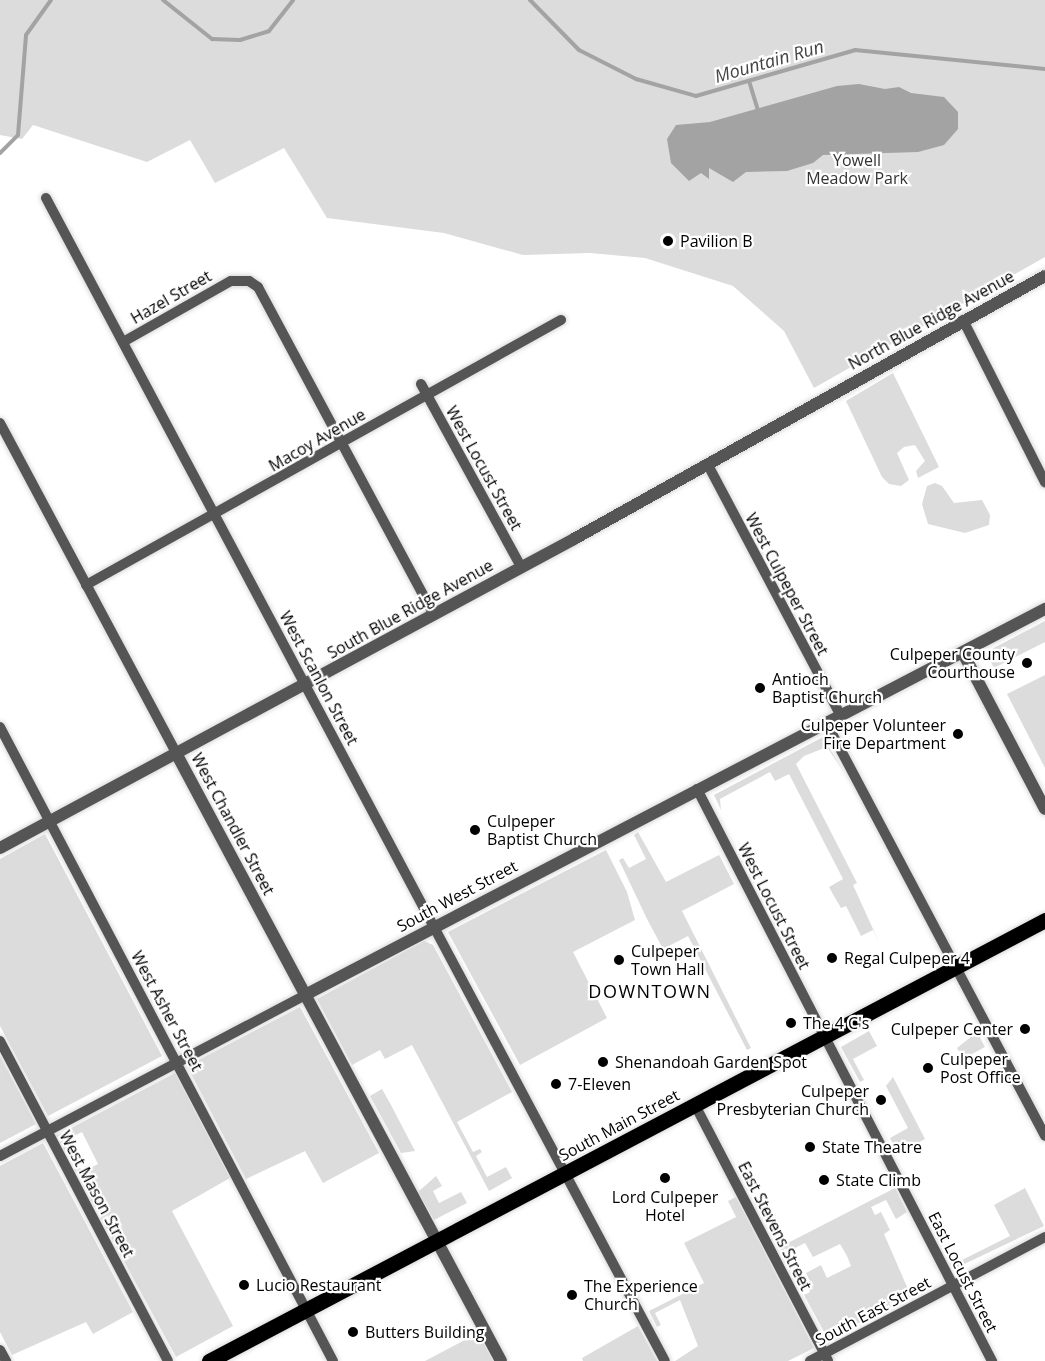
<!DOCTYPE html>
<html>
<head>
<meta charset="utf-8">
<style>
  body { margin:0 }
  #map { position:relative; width:1045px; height:1361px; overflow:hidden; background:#fff; font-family:"Open Sans",sans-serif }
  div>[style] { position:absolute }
  .green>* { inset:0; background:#dcdcdc }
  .water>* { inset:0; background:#a3a3a3 }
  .stream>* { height:4px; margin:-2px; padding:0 2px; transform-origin:2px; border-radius:2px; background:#a3a3a3 }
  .roads { filter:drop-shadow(0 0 2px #dbdbdb) drop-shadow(0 0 2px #dbdbdb) }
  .minor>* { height:10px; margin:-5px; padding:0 5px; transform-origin:5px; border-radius:5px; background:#555 }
  .tertiary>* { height:12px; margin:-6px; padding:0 6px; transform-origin:6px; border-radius:6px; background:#555 }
  .primary>* { height:15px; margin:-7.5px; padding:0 7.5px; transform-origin:7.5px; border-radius:7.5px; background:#000 }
  .dots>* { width:16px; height:16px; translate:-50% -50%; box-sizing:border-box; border:3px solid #fff; border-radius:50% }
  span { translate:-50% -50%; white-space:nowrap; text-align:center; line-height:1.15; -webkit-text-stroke:4.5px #fff; paint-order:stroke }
  .park-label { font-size:16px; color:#333 }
  .poi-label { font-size:16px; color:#000 }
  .left { translate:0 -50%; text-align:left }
  .right { translate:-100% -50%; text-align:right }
  .street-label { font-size:16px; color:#000 }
  .water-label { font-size:18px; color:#444; font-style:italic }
  .neighbourhood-label { font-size:18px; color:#000; letter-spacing:1.5px }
</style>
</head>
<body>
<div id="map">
  <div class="green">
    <div style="clip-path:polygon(0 0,1045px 0,1045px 257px,814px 388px,784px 331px,733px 286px,645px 258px,590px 253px,523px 255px,444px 233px,327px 218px,284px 148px,215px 183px,190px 140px,147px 162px,33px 125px,22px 139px,0 135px)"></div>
    <div style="clip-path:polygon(893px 373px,939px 467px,918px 478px,916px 471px,925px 461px,915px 445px,904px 447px,897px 453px,909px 480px,901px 486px,889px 484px,882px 477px,846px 401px)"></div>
    <div style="clip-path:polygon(935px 483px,942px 486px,954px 503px,982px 500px,990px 515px,989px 525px,965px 533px,928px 524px,922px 504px,927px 486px)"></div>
    <div style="clip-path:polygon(1045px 621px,1045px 642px,994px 668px,986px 652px)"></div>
    <div style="clip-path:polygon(1045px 675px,1045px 768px,1007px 694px)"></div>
    <div style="clip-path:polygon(823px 737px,844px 772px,827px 747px,804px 756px,796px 764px,857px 883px,853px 885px,879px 942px,873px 930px,861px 936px,846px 906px,841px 908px,834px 896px,829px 887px,843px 879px,789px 774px,775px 781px,770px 772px,720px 799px,721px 810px,714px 795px)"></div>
    <div style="clip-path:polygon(638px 832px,666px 882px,719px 855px,734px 884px,682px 911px,751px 1048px,747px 1050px,688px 936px,663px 949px,647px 919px,619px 860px,623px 858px,629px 868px,646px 859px,634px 835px)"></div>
    <div style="clip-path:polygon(45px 834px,162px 1056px,48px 1116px,0 1026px,0 859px)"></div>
    <div style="clip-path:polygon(606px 850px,627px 892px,635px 920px,573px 952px,607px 1018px,520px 1065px,448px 932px)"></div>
    <div style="clip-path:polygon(424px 941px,433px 945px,512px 1092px,457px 1122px,473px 1152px,480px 1149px,482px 1152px,476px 1156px,487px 1177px,506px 1167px,512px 1178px,489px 1191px,412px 1045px,385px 1059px,380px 1050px,352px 1065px,317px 999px)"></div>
    <div style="clip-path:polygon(300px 1007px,379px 1153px,323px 1183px,305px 1151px,246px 1179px,187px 1066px)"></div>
    <div style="clip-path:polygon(869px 1031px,877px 1046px,853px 1059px,864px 1080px,860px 1082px,841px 1047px)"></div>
    <div style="clip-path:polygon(977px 1032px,985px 1047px,963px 1059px,957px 1048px)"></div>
    <div style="clip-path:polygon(0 1056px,36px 1124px,0 1143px)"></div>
    <div style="clip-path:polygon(175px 1073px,230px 1178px,172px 1211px,233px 1326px,176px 1357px,74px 1169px,79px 1166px,83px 1172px,98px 1164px,82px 1132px,66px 1140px,70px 1147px,64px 1150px,56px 1136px)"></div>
    <div style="clip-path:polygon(893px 1077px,925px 1139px,898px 1154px,890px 1138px,908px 1128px,886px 1086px)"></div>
    <div style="clip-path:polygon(382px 1089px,391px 1105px,415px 1151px,401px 1153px,370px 1096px)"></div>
    <div style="clip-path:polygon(43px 1143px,133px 1312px,93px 1334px,86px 1322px,12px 1355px,0 1332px,0 1166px)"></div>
    <div style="clip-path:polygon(436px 1176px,442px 1186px,433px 1191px,439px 1203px,461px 1192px,467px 1203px,434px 1220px,418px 1192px)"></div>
    <div style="clip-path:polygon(895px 1188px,907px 1212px,896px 1219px,886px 1200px,871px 1207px,875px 1215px,881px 1212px,890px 1230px,884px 1234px,911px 1296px,828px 1339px,804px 1295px,810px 1292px,808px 1287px,812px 1285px,806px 1273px,821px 1265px,827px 1278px,851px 1266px,847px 1256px,840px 1244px,813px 1257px,805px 1243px,791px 1250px,791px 1270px,780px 1247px)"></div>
    <div style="clip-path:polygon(1025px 1188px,1044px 1226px,956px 1268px,954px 1264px,1010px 1236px,994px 1205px)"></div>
    <div style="clip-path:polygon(736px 1197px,814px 1348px,788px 1361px,675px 1361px,698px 1346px,680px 1300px,655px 1313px,661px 1325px,657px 1327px,649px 1311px,704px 1283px,684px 1243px,736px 1217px,728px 1201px)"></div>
    <div style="clip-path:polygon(638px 1326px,657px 1361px,583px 1361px,582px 1358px)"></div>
    <div style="clip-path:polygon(478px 1333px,493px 1361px,425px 1361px)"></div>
  </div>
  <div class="water">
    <div style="clip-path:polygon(859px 84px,885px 89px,899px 87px,911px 93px,944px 97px,958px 112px,958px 129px,944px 145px,918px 152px,823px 155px,813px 163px,787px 171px,746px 172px,733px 182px,709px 168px,709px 179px,701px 173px,689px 181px,671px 163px,667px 139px,676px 125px,710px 122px,837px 86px)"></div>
  </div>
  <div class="stream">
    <div style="left:163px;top:0;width:63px;rotate:38.5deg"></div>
    <div style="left:212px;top:39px;width:28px;rotate:2deg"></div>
    <div style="left:240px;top:40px;width:30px;rotate:-17deg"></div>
    <div style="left:269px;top:31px;width:39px;rotate:-52deg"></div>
    <div style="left:530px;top:0;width:70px;rotate:45.6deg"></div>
    <div style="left:579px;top:50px;width:64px;rotate:27deg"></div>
    <div style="left:636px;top:79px;width:62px;rotate:15.8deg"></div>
    <div style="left:696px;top:96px;width:166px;rotate:-16.1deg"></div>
    <div style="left:855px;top:50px;width:191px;rotate:5.7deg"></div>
    <div style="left:749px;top:81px;width:30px;rotate:73deg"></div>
    <div style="left:0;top:153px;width:25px;rotate:-45deg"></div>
    <div style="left:18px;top:135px;width:100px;rotate:-85.4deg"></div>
    <div style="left:26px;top:35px;width:43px;rotate:-54.5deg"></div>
  </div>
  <div class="roads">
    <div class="minor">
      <div style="left:46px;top:198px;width:1317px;rotate:61.98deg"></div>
      <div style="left:963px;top:320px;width:182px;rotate:63.2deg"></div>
      <div style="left:123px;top:342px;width:124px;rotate:-29.5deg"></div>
      <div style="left:231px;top:281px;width:18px"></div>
      <div style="left:249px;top:281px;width:11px;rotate:34deg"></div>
      <div style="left:258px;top:287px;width:371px;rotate:61.8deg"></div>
      <div style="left:421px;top:384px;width:209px;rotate:61.3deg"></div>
      <div style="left:0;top:423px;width:374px;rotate:61.9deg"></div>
      <div style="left:708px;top:465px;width:284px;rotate:62.1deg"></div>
      <div style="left:86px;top:585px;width:544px;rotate:-29.16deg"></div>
      <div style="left:827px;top:724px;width:466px;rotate:62.1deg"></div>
      <div style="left:0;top:727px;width:716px;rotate:62.29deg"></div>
      <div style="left:697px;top:789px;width:644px;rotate:62.72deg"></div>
      <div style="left:0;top:1041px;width:361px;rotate:62.3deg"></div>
      <div style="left:695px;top:1105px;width:288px;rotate:62.5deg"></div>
      <div style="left:0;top:1156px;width:345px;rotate:-27.8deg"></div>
      <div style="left:0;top:1350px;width:13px;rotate:61deg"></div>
      <div style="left:810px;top:1361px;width:266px;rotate:-27.8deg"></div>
    </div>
    <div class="tertiary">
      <div style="left:963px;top:653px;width:176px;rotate:62.3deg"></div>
      <div style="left:176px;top:753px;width:689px;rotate:61.87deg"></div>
      <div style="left:0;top:848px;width:652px;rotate:-28.29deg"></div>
      <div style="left:574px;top:539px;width:539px;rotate:-29.18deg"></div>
      <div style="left:305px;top:995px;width:835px;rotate:-27.55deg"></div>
    </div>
    <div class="primary">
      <div style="left:209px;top:1361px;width:945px;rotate:-27.81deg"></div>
    </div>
  </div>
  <div class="dots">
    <div style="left:668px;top:241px;background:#000"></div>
    <div style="left:1027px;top:663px;background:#000"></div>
    <div style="left:760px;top:688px;background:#000"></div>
    <div style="left:958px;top:734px;background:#000"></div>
    <div style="left:475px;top:830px;background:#000"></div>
    <div style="left:832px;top:958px;background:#000"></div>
    <div style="left:619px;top:960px;background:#000"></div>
    <div style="left:791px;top:1023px;background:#000"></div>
    <div style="left:1025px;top:1029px;background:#000"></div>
    <div style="left:603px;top:1062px;background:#000"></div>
    <div style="left:928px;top:1068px;background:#000"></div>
    <div style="left:556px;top:1084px;background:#000"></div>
    <div style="left:881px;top:1100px;background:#000"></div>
    <div style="left:810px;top:1147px;background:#000"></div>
    <div style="left:665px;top:1178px;background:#000"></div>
    <div style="left:824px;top:1180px;background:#000"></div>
    <div style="left:244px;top:1285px;background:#000"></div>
    <div style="left:572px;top:1295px;background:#000"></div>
    <div style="left:353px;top:1332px;background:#000"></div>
  </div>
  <div class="park-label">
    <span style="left:857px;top:169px">Yowell<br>Meadow Park</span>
  </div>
  <div class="poi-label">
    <span class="left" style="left:680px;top:241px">Pavilion B</span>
    <span class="right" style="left:1015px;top:663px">Culpeper County<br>Courthouse</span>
    <span class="left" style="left:772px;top:688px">Antioch<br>Baptist Church</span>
    <span class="right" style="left:946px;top:734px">Culpeper Volunteer<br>Fire Department</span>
    <span class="left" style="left:487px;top:830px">Culpeper<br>Baptist Church</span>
    <span class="left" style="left:631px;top:960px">Culpeper<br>Town Hall</span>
    <span class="left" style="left:844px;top:958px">Regal Culpeper 4</span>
    <span class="left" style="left:803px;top:1023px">The 4 C's</span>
    <span class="right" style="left:1013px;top:1029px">Culpeper Center</span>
    <span class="left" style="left:940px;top:1068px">Culpeper<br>Post Office</span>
    <span class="left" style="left:615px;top:1062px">Shenandoah Garden Spot</span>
    <span class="left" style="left:568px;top:1084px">7-Eleven</span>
    <span class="right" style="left:869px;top:1100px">Culpeper<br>Presbyterian Church</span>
    <span class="left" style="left:822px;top:1147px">State Theatre</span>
    <span class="left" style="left:836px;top:1180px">State Climb</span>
    <span style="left:665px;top:1206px">Lord Culpeper<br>Hotel</span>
    <span class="left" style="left:256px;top:1285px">Lucio Restaurant</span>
    <span class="left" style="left:584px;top:1295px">The Experience<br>Church</span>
    <span class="left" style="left:365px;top:1332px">Butters Building</span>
  </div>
  <div class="street-label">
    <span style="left:171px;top:297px;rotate:-30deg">Hazel Street</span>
    <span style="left:931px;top:320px;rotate:-29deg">North Blue Ridge Avenue</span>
    <span style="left:317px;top:440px;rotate:-30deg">Macoy Avenue</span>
    <span style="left:484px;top:468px;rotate:61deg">West Locust Street</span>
    <span style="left:787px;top:584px;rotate:62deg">West Culpeper Street</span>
    <span style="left:410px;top:609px;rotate:-29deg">South Blue Ridge Avenue</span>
    <span style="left:319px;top:678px;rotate:62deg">West Scanlon Street</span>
    <span style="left:233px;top:824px;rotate:62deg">West Chandler Street</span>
    <span style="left:457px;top:896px;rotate:-28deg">South West Street</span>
    <span style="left:774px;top:906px;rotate:63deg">West Locust Street</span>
    <span style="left:167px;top:1011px;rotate:62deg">West Asher Street</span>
    <span style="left:619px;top:1125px;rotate:-28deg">South Main Street</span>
    <span style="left:97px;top:1194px;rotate:62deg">West Mason Street</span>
    <span style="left:775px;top:1226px;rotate:63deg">East Stevens Street</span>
    <span style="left:963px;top:1272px;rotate:63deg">East Locust Street</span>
    <span style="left:873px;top:1311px;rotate:-28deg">South East Street</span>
  </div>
  <div class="water-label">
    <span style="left:769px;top:61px;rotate:-16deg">Mountain Run</span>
  </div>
  <div class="neighbourhood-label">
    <span style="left:650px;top:991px">DOWNTOWN</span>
  </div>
</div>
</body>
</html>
